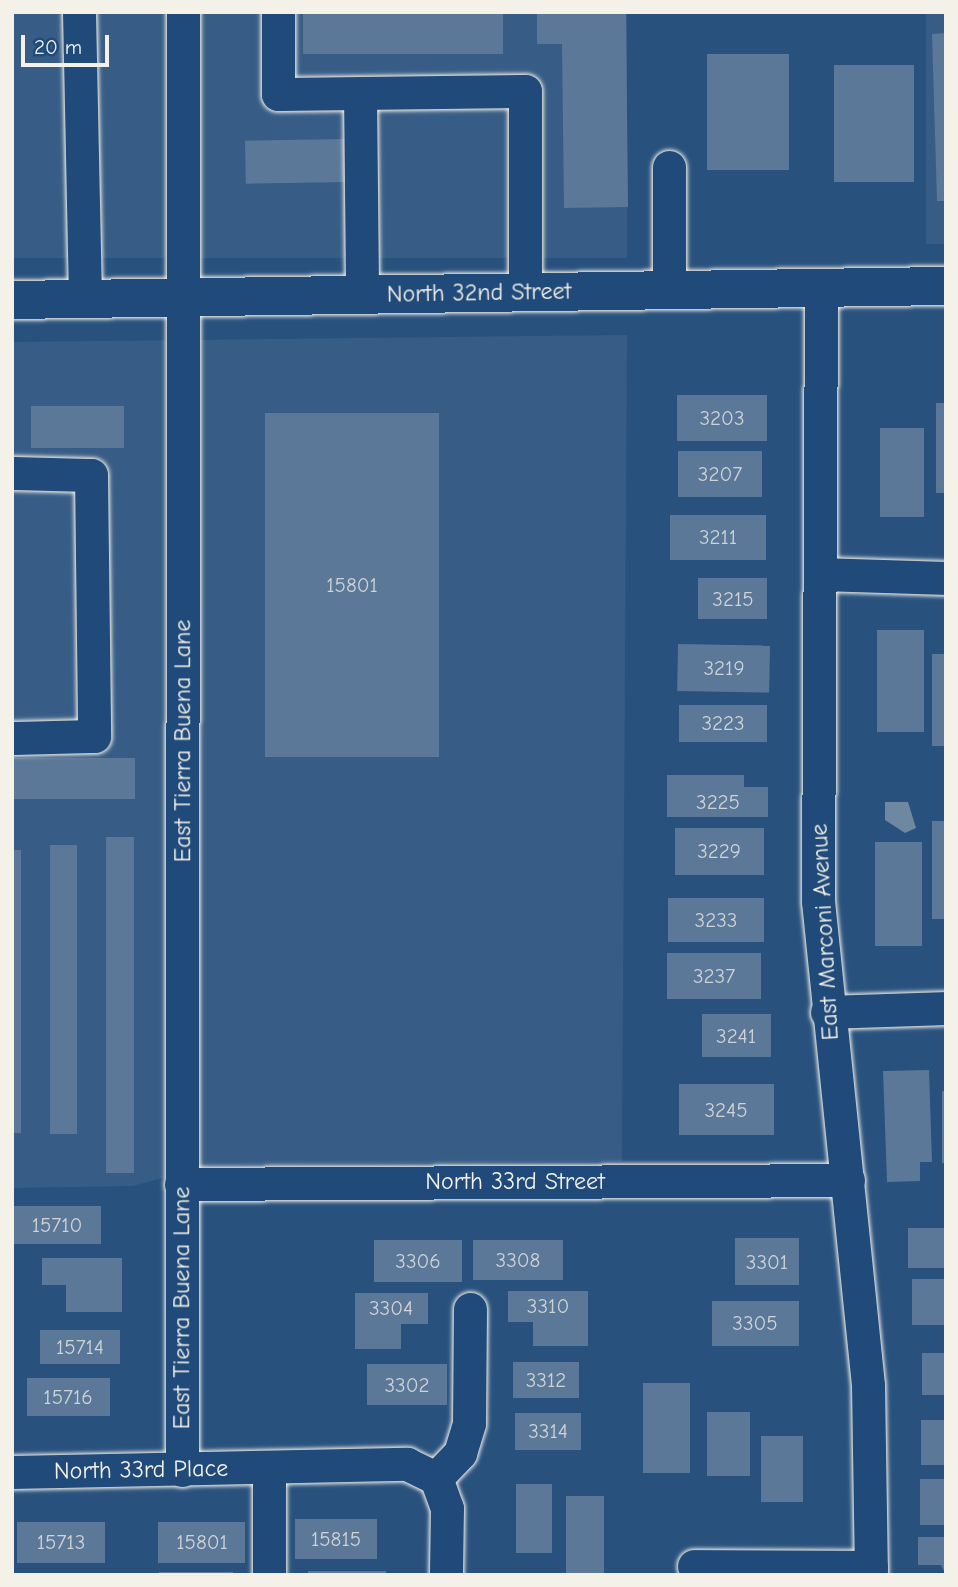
<!DOCTYPE html>
<html>
<head>
<meta charset="utf-8">
<style>
  body { margin:0 }
  #map { position:relative; width:958px; height:1587px; overflow:hidden; background:#28517e; font-family:"Comic Neue",sans-serif }
  div>[style] { position:absolute }
  .built>* { inset:0; background:#375d86; transform-origin:0 0 }
  .water>* { inset:0; background:#6e88a2 }
  .building>* { inset:0; background:#5b7899; transform-origin:0 0 }
  .roads { filter:drop-shadow(0 0 2px #f4f1e8) drop-shadow(0 0 2px #f4f1e8) }
  .minor>* { height:33px; margin:-16.5px; padding:0 16.5px; transform-origin:16.5px; border-radius:16.5px; background:#1f4a7a }
  .major>* { height:38px; margin:-19px; padding:0 19px; transform-origin:19px; border-radius:19px; background:#1f4a7a }
  span { translate:-50% -50%; white-space:nowrap; text-align:center; line-height:1.15; -webkit-text-stroke:6px #1f4a7a; paint-order:stroke }
  .number-label { font-size:21px; color:#ced3d4 }
  .number-label span { -webkit-text-stroke-width:0 }
  .street-label { font-size:24px; color:#f4f1e8 }
  .frame { position:absolute; inset:0; border:14px solid #f4f1e8; pointer-events:none }
  .scale { position:absolute; left:21px; top:35px; width:88px; height:32px; box-sizing:border-box; border:4px solid #f4f1e8; border-top:0; padding-left:9px; font-size:21px; line-height:24px; white-space:nowrap; color:#f4f1e8; -webkit-text-stroke:5px #1f4a7a; paint-order:stroke }
</style>
</head>
<body>
<div id="map">
  <div class="built">
    <div style="left:12px;top:12px;width:615px;height:246px"></div>
    <div style="left:926px;top:12px;width:20px;height:232px"></div>
    <div style="clip-path:polygon(627px 335px,622px 1161px,209px 1165px,133px 1186px,12px 1188px,12px 342px)"></div>
  </div>
  <div class="water">
    <div style="clip-path:polygon(885px 802px,908px 802px,916px 828px,905px 833px,885px 820px)"></div>
  </div>
  <div class="building">
    <div style="left:303px;top:12px;width:200px;height:42px"></div>
    <div style="clip-path:polygon(537px 12px,626px 12px,628px 207px,564px 208px,562px 44px,537px 44px)"></div>
    <div style="clip-path:polygon(946px 33px,946px 201px,937px 201px,932px 34px)"></div>
    <div style="left:707px;top:54px;width:82px;height:116px"></div>
    <div style="left:914px;top:65px;width:117px;height:80px;rotate:90deg"></div>
    <div style="left:346px;top:139px;width:43px;height:101px;rotate:89deg"></div>
    <div style="left:677px;top:395px;width:90px;height:46px"></div>
    <div style="left:936px;top:403px;width:10px;height:90px"></div>
    <div style="left:31px;top:406px;width:93px;height:42px"></div>
    <div style="left:265px;top:413px;width:174px;height:344px"></div>
    <div style="left:880px;top:428px;width:44px;height:89px"></div>
    <div style="left:678px;top:451px;width:84px;height:46px"></div>
    <div style="left:670px;top:515px;width:96px;height:45px"></div>
    <div style="left:698px;top:578px;width:69px;height:41px"></div>
    <div style="left:877px;top:630px;width:47px;height:102px"></div>
    <div style="left:678px;top:644px;width:92px;height:47px;rotate:1deg"></div>
    <div style="left:932px;top:654px;width:14px;height:92px"></div>
    <div style="left:679px;top:705px;width:88px;height:37px"></div>
    <div style="left:12px;top:758px;width:123px;height:41px"></div>
    <div style="clip-path:polygon(667px 775px,744px 775px,744px 787px,768px 787px,768px 817px,667px 817px)"></div>
    <div style="left:932px;top:821px;width:14px;height:98px"></div>
    <div style="left:675px;top:828px;width:89px;height:47px"></div>
    <div style="left:106px;top:837px;width:28px;height:336px"></div>
    <div style="left:875px;top:842px;width:47px;height:104px"></div>
    <div style="left:50px;top:845px;width:27px;height:289px"></div>
    <div style="left:12px;top:850px;width:9px;height:283px"></div>
    <div style="left:668px;top:898px;width:96px;height:44px"></div>
    <div style="left:667px;top:953px;width:94px;height:46px"></div>
    <div style="left:702px;top:1014px;width:69px;height:43px"></div>
    <div style="clip-path:polygon(929px 1070px,932px 1162px,920px 1162px,920px 1181px,887px 1182px,883px 1071px)"></div>
    <div style="left:679px;top:1084px;width:95px;height:51px"></div>
    <div style="left:942px;top:1091px;width:4px;height:72px"></div>
    <div style="left:12px;top:1206px;width:89px;height:38px"></div>
    <div style="left:908px;top:1228px;width:38px;height:40px"></div>
    <div style="left:735px;top:1238px;width:64px;height:47px"></div>
    <div style="left:374px;top:1240px;width:88px;height:42px"></div>
    <div style="left:473px;top:1240px;width:90px;height:40px"></div>
    <div style="clip-path:polygon(42px 1258px,122px 1258px,122px 1312px,66px 1312px,66px 1285px,42px 1285px)"></div>
    <div style="left:912px;top:1279px;width:34px;height:46px"></div>
    <div style="clip-path:polygon(508px 1291px,588px 1291px,588px 1346px,533px 1346px,533px 1322px,508px 1322px)"></div>
    <div style="clip-path:polygon(355px 1293px,428px 1293px,428px 1324px,401px 1324px,401px 1349px,355px 1349px)"></div>
    <div style="left:712px;top:1301px;width:87px;height:45px"></div>
    <div style="left:40px;top:1330px;width:80px;height:34px"></div>
    <div style="left:922px;top:1353px;width:24px;height:42px"></div>
    <div style="left:513px;top:1362px;width:66px;height:36px"></div>
    <div style="left:367px;top:1364px;width:80px;height:41px"></div>
    <div style="left:27px;top:1378px;width:83px;height:38px"></div>
    <div style="left:643px;top:1383px;width:47px;height:90px"></div>
    <div style="left:707px;top:1412px;width:43px;height:64px"></div>
    <div style="left:515px;top:1413px;width:66px;height:37px"></div>
    <div style="left:921px;top:1420px;width:25px;height:45px"></div>
    <div style="left:761px;top:1436px;width:42px;height:66px"></div>
    <div style="left:920px;top:1479px;width:26px;height:46px"></div>
    <div style="left:516px;top:1484px;width:36px;height:69px"></div>
    <div style="left:566px;top:1496px;width:38px;height:79px"></div>
    <div style="left:295px;top:1519px;width:82px;height:40px"></div>
    <div style="left:17px;top:1522px;width:88px;height:41px"></div>
    <div style="left:158px;top:1522px;width:87px;height:41px"></div>
    <div style="clip-path:polygon(918px 1537px,946px 1537px,946px 1575px,941px 1565px,918px 1565px)"></div>
    <div style="left:308px;top:1571px;width:78px;height:4px"></div>
    <div style="left:159px;top:1572px;width:74px;height:3px"></div>
  </div>
  <div class="roads">
    <div class="minor">
      <div style="left:79px;top:12px;width:287px;rotate:88.8deg"></div>
      <div style="left:278px;top:12px;width:82px;rotate:90deg"></div>
      <div style="left:278px;top:94px;width:247px;rotate:-0.7deg"></div>
      <div style="left:525px;top:91px;width:202px;rotate:90deg"></div>
      <div style="left:360px;top:93px;width:202px;rotate:89.4deg"></div>
      <div style="left:669px;top:167px;width:124px;rotate:90deg"></div>
      <div style="left:821px;top:287px;width:614px;rotate:90.28deg"></div>
      <div style="left:818px;top:901px;width:487px;rotate:84.1deg"></div>
      <div style="left:868px;top:1385px;width:190px;rotate:89.1deg"></div>
      <div style="left:12px;top:473px;width:79px;rotate:1.5deg"></div>
      <div style="left:91px;top:475px;width:261px;rotate:89.3deg"></div>
      <div style="left:94px;top:736px;width:82px;rotate:178.6deg"></div>
      <div style="left:821px;top:574px;width:125px;rotate:1.8deg"></div>
      <div style="left:827px;top:1012px;width:119px;rotate:-1.9deg"></div>
      <div style="left:181px;top:1184px;width:667px;rotate:-0.34deg"></div>
      <div style="left:182px;top:1470px;width:1458px;rotate:-89.96deg"></div>
      <div style="left:12px;top:1472px;width:395px;rotate:-1.2deg"></div>
      <div style="left:407px;top:1464px;width:32px;rotate:26deg"></div>
      <div style="left:436px;top:1478px;width:35px;rotate:-46deg"></div>
      <div style="left:460px;top:1453px;width:31px;rotate:-73deg"></div>
      <div style="left:469px;top:1423px;width:114px;rotate:-89.5deg"></div>
      <div style="left:436px;top:1478px;width:32px;rotate:70deg"></div>
      <div style="left:447px;top:1508px;width:67px;rotate:90.9deg"></div>
      <div style="left:694px;top:1566px;width:177px;rotate:0.3deg"></div>
      <div style="left:269px;top:1575px;width:108px;rotate:-90deg"></div>
    </div>
    <div class="major">
      <div style="left:12px;top:300px;width:934px;rotate:-0.86deg"></div>
    </div>
  </div>
  <div class="number-label">
    <span style="left:722px;top:418px">3203</span>
    <span style="left:720px;top:474px">3207</span>
    <span style="left:718px;top:537px">3211</span>
    <span style="left:352px;top:585px">15801</span>
    <span style="left:733px;top:599px">3215</span>
    <span style="left:724px;top:668px">3219</span>
    <span style="left:723px;top:723px">3223</span>
    <span style="left:718px;top:802px">3225</span>
    <span style="left:719px;top:851px">3229</span>
    <span style="left:716px;top:920px">3233</span>
    <span style="left:714px;top:976px">3237</span>
    <span style="left:736px;top:1036px">3241</span>
    <span style="left:726px;top:1110px">3245</span>
    <span style="left:57px;top:1225px">15710</span>
    <span style="left:518px;top:1260px">3308</span>
    <span style="left:418px;top:1261px">3306</span>
    <span style="left:767px;top:1262px">3301</span>
    <span style="left:548px;top:1306px">3310</span>
    <span style="left:391px;top:1308px">3304</span>
    <span style="left:755px;top:1323px">3305</span>
    <span style="left:80px;top:1347px">15714</span>
    <span style="left:546px;top:1380px">3312</span>
    <span style="left:407px;top:1385px">3302</span>
    <span style="left:68px;top:1397px">15716</span>
    <span style="left:548px;top:1431px">3314</span>
    <span style="left:336px;top:1539px">15815</span>
    <span style="left:61px;top:1542px">15713</span>
    <span style="left:202px;top:1542px">15801</span>
  </div>
  <div class="street-label">
    <span style="left:479px;top:293px;rotate:-1deg">North 32nd Street</span>
    <span style="left:183px;top:741px;rotate:-90deg">East Tierra Buena Lane</span>
    <span style="left:825px;top:932px;rotate:-93deg">East Marconi Avenue</span>
    <span style="left:515px;top:1182px">North 33rd Street</span>
    <span style="left:182px;top:1308px;rotate:-90deg">East Tierra Buena Lane</span>
    <span style="left:141px;top:1470px;rotate:-1deg">North 33rd Place</span>
  </div>
  <div class="frame"></div>
  <div class="scale">20 m</div>
</div>
</body>
</html>
